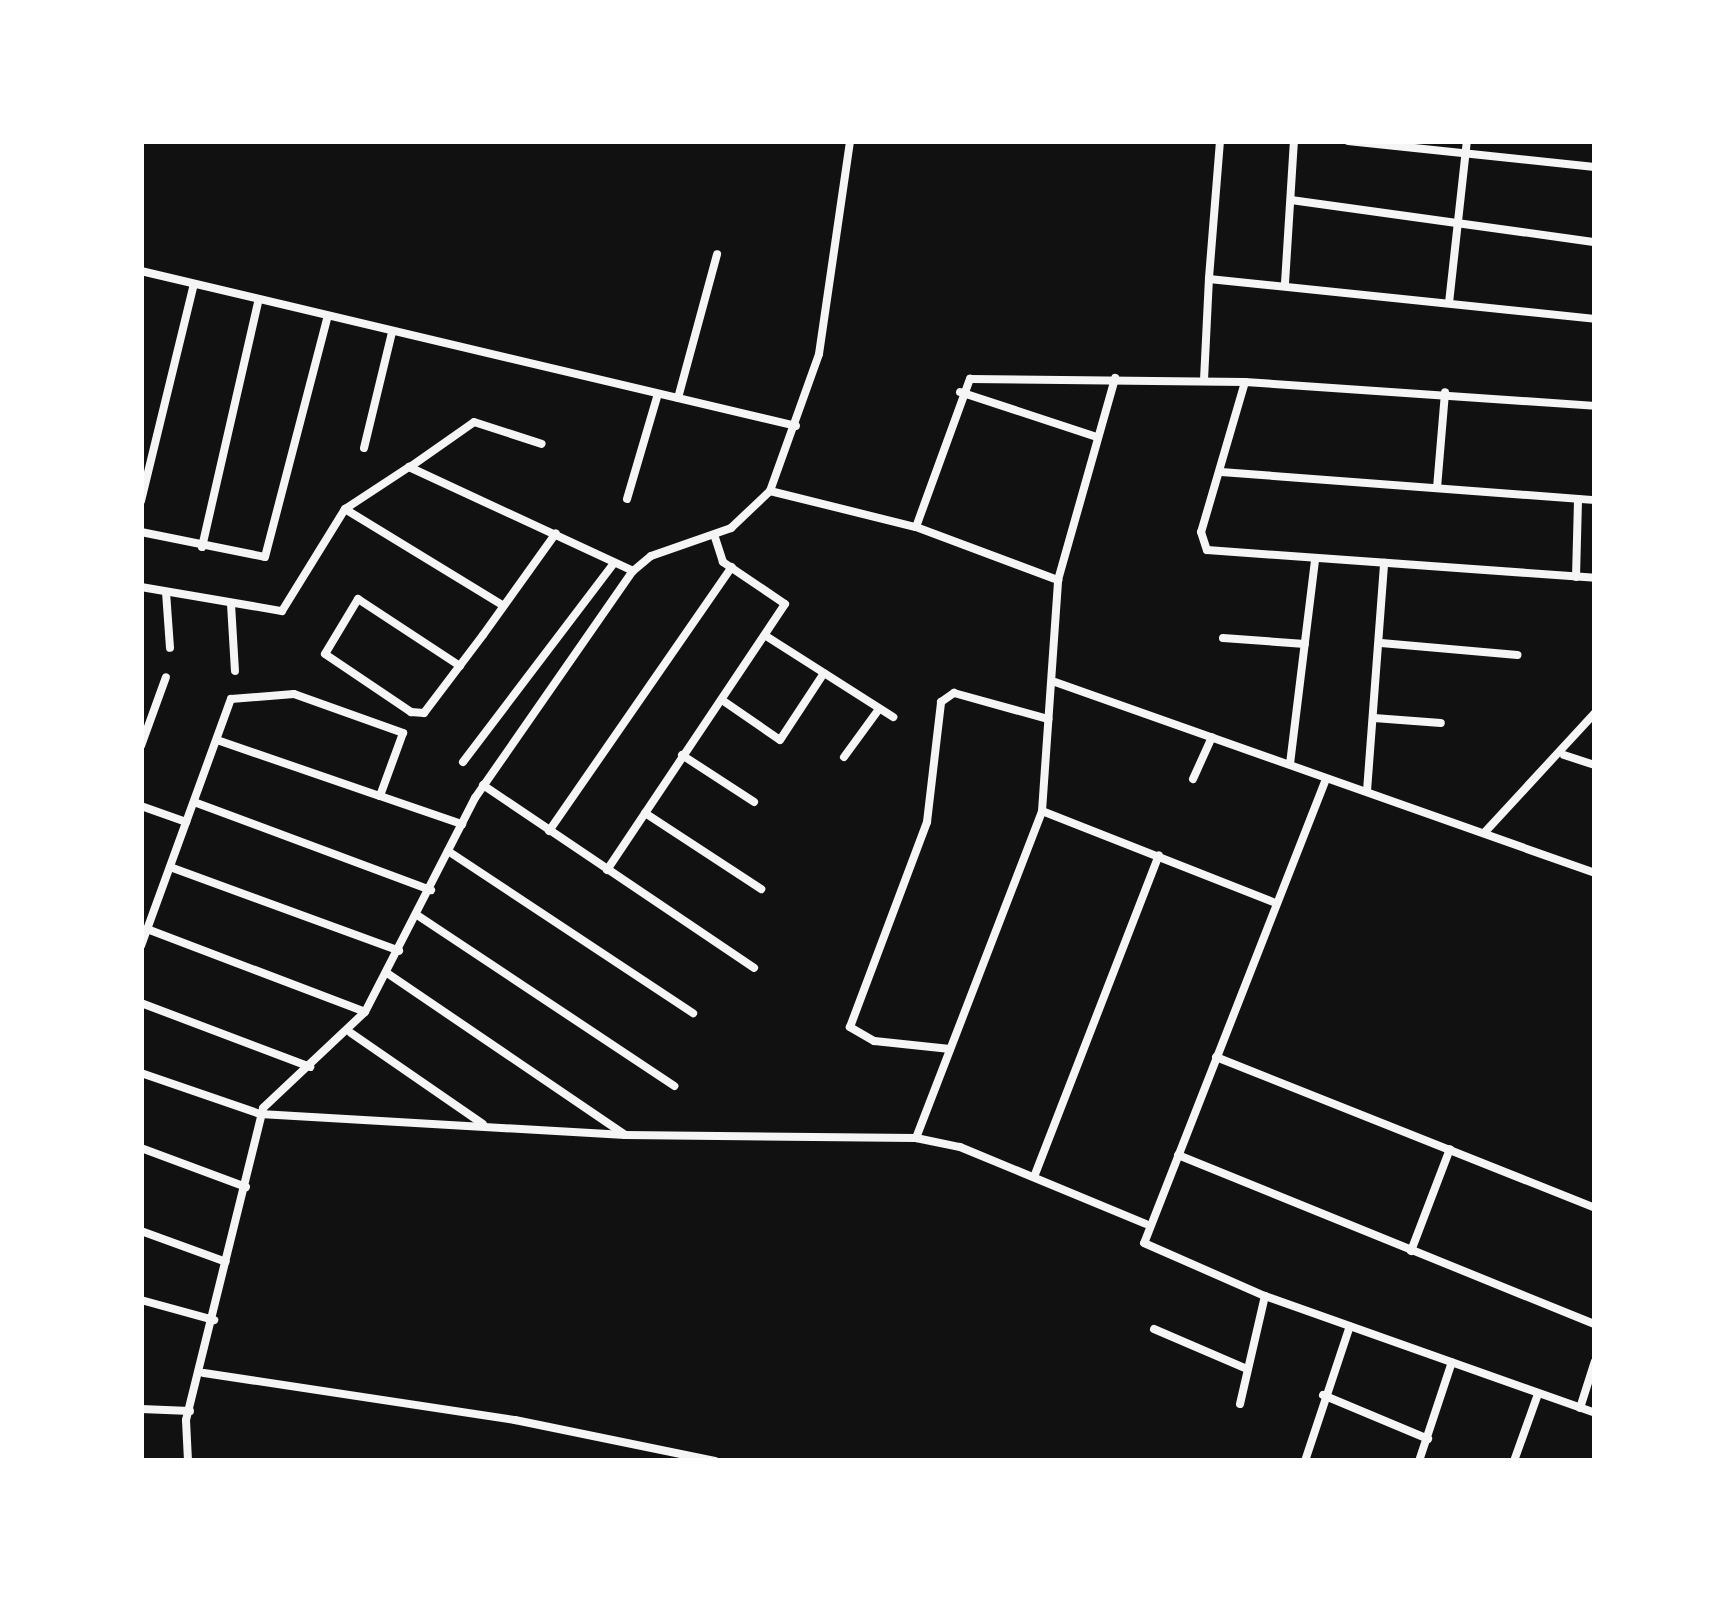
<!DOCTYPE html>
<html>
<head>
<meta charset="utf-8">
<style>
  body { margin:0 }
  #map { position:relative; width:1736px; height:1602px; overflow:hidden; background:#111; font-family:"PT Sans Narrow",sans-serif }
  div>[style] { position:absolute }
  .minor>* { height:8px; margin:-4px; padding:0 4px; transform-origin:4px; border-radius:4px; background:#f5f5f5 }
  span { translate:-50% -50%; white-space:nowrap; text-align:center; line-height:1.15; -webkit-text-stroke:12px #fff; paint-order:stroke }
  .frame { position:absolute; inset:0; border:144px solid #fff; pointer-events:none }
</style>
</head>
<body>
<div id="map">
  <div class="minor">
    <div style="left:1220px;top:141px;width:138px;rotate:94.6deg"></div>
    <div style="left:1209px;top:279px;width:388px;rotate:5.9deg"></div>
    <div style="left:1348px;top:141px;width:248px;rotate:6deg"></div>
    <div style="left:1291px;top:200px;width:307px;rotate:7.9deg"></div>
    <div style="left:141px;top:271px;width:673px;rotate:13.31deg"></div>
    <div style="left:1285px;top:283px;width:142px;rotate:-86.4deg"></div>
    <div style="left:1449px;top:303px;width:163px;rotate:-83.7deg"></div>
    <div style="left:1204px;top:380px;width:101px;rotate:-87.2deg"></div>
    <div style="left:1245px;top:382px;width:156px;rotate:106.3deg"></div>
    <div style="left:1201px;top:532px;width:19px;rotate:72deg"></div>
    <div style="left:1207px;top:550px;width:389px;rotate:4.1deg"></div>
    <div style="left:960px;top:392px;width:144px;rotate:18.2deg"></div>
    <div style="left:678px;top:398px;width:149px;rotate:-74.8deg"></div>
    <div style="left:364px;top:448px;width:119px;rotate:-76.4deg"></div>
    <div style="left:410px;top:467px;width:78px;rotate:-35.1deg"></div>
    <div style="left:474px;top:422px;width:71px;rotate:17.9deg"></div>
    <div style="left:1221px;top:472px;width:375px;rotate:4.3deg"></div>
    <div style="left:1437px;top:488px;width:96px;rotate:-85.2deg"></div>
    <div style="left:770px;top:491px;width:150px;rotate:13.9deg"></div>
    <div style="left:916px;top:527px;width:152px;rotate:20.5deg"></div>
    <div style="left:627px;top:499px;width:109px;rotate:-73.6deg"></div>
    <div style="left:141px;top:501px;width:223px;rotate:-76.3deg"></div>
    <div style="left:345px;top:509px;width:184px;rotate:31.4deg"></div>
    <div style="left:916px;top:527px;width:158px;rotate:-70deg"></div>
    <div style="left:970px;top:379px;width:275px;rotate:0.6deg"></div>
    <div style="left:1245px;top:382px;width:351px;rotate:3.9deg"></div>
    <div style="left:141px;top:532px;width:126px;rotate:11.4deg"></div>
    <div style="left:265px;top:557px;width:249px;rotate:-75.4deg"></div>
    <div style="left:202px;top:547px;width:254px;rotate:-77.1deg"></div>
    <div style="left:1576px;top:577px;width:78px;rotate:-88.5deg"></div>
    <div style="left:141px;top:587px;width:143px;rotate:9.7deg"></div>
    <div style="left:282px;top:611px;width:120px;rotate:-58.3deg"></div>
    <div style="left:345px;top:509px;width:77px;rotate:-33.3deg"></div>
    <div style="left:409px;top:467px;width:247px;rotate:24.9deg"></div>
    <div style="left:166px;top:592px;width:56px;rotate:85.9deg"></div>
    <div style="left:231px;top:604px;width:67px;rotate:86.6deg"></div>
    <div style="left:766px;top:636px;width:151px;rotate:32.5deg"></div>
    <div style="left:1223px;top:638px;width:82px;rotate:4.2deg"></div>
    <div style="left:1381px;top:643px;width:137px;rotate:5deg"></div>
    <div style="left:460px;top:666px;width:122px;rotate:-146.7deg"></div>
    <div style="left:358px;top:599px;width:64px;rotate:121deg"></div>
    <div style="left:325px;top:654px;width:104px;rotate:34deg"></div>
    <div style="left:411px;top:712px;width:13px;rotate:4deg"></div>
    <div style="left:424px;top:713px;width:98px;rotate:-52.9deg"></div>
    <div style="left:483px;top:635px;width:125px;rotate:-54.4deg"></div>
    <div style="left:1055px;top:682px;width:573px;rotate:19.48deg"></div>
    <div style="left:722px;top:700px;width:70px;rotate:34.6deg"></div>
    <div style="left:780px;top:740px;width:80px;rotate:-56.7deg"></div>
    <div style="left:1374px;top:718px;width:67px;rotate:4.3deg"></div>
    <div style="left:217px;top:740px;width:172px;rotate:19deg"></div>
    <div style="left:141px;top:746px;width:73px;rotate:-70.1deg"></div>
    <div style="left:682px;top:755px;width:86px;rotate:33.1deg"></div>
    <div style="left:1564px;top:755px;width:33px;rotate:18deg"></div>
    <div style="left:844px;top:757px;width:59px;rotate:-53.9deg"></div>
    <div style="left:463px;top:762px;width:250px;rotate:-52.8deg"></div>
    <div style="left:1290px;top:764px;width:207px;rotate:-83deg"></div>
    <div style="left:1193px;top:779px;width:46px;rotate:-65.7deg"></div>
    <div style="left:1326px;top:779px;width:498px;rotate:111.4deg"></div>
    <div style="left:1144px;top:1243px;width:132px;rotate:23.7deg"></div>
    <div style="left:1265px;top:1296px;width:350px;rotate:19.5deg"></div>
    <div style="left:483px;top:785px;width:327px;rotate:34deg"></div>
    <div style="left:1367px;top:791px;width:229px;rotate:-85.7deg"></div>
    <div style="left:194px;top:802px;width:253px;rotate:20.4deg"></div>
    <div style="left:141px;top:806px;width:48px;rotate:19.6deg"></div>
    <div style="left:1042px;top:811px;width:248px;rotate:21.5deg"></div>
    <div style="left:645px;top:813px;width:139px;rotate:33.2deg"></div>
    <div style="left:549px;top:831px;width:321px;rotate:-55.3deg"></div>
    <div style="left:1485px;top:832px;width:162px;rotate:-47.3deg"></div>
    <div style="left:448px;top:851px;width:294px;rotate:33.5deg"></div>
    <div style="left:170px;top:867px;width:244px;rotate:20.1deg"></div>
    <div style="left:607px;top:870px;width:320px;rotate:-56.2deg"></div>
    <div style="left:785px;top:604px;width:75px;rotate:-145.9deg"></div>
    <div style="left:723px;top:562px;width:28px;rotate:-108deg"></div>
    <div style="left:417px;top:915px;width:309px;rotate:33.6deg"></div>
    <div style="left:147px;top:929px;width:233px;rotate:20.8deg"></div>
    <div style="left:141px;top:946px;width:263px;rotate:-70deg"></div>
    <div style="left:231px;top:699px;width:63px;rotate:-4.5deg"></div>
    <div style="left:294px;top:694px;width:116px;rotate:19.7deg"></div>
    <div style="left:403px;top:733px;width:67px;rotate:110.1deg"></div>
    <div style="left:380px;top:796px;width:87px;rotate:18.9deg"></div>
    <div style="left:387px;top:973px;width:287px;rotate:34.2deg"></div>
    <div style="left:141px;top:1003px;width:181px;rotate:20.7deg"></div>
    <div style="left:351px;top:1033px;width:160px;rotate:34.6deg"></div>
    <div style="left:950px;top:1049px;width:76px;rotate:-174deg"></div>
    <div style="left:874px;top:1041px;width:28px;rotate:-150deg"></div>
    <div style="left:850px;top:1027px;width:219px;rotate:-69.4deg"></div>
    <div style="left:927px;top:822px;width:121px;rotate:-83.3deg"></div>
    <div style="left:941px;top:702px;width:16px;rotate:-35deg"></div>
    <div style="left:954px;top:693px;width:98px;rotate:15.5deg"></div>
    <div style="left:1216px;top:1057px;width:408px;rotate:21.7deg"></div>
    <div style="left:141px;top:1073px;width:126px;rotate:19deg"></div>
    <div style="left:260px;top:1114px;width:366px;rotate:3.3deg"></div>
    <div style="left:625px;top:1135px;width:291px;rotate:0.6deg"></div>
    <div style="left:916px;top:1138px;width:45px;rotate:11.6deg"></div>
    <div style="left:960px;top:1147px;width:201px;rotate:22.5deg"></div>
    <div style="left:916px;top:1138px;width:350px;rotate:-68.9deg"></div>
    <div style="left:1042px;top:811px;width:232px;rotate:-86deg"></div>
    <div style="left:1058px;top:580px;width:210px;rotate:-74.2deg"></div>
    <div style="left:141px;top:1148px;width:112px;rotate:20.4deg"></div>
    <div style="left:1178px;top:1155px;width:450px;rotate:22.1deg"></div>
    <div style="left:1034px;top:1177px;width:345px;rotate:-68.8deg"></div>
    <div style="left:141px;top:1231px;width:90px;rotate:20deg"></div>
    <div style="left:1411px;top:1251px;width:109px;rotate:-69.1deg"></div>
    <div style="left:141px;top:1300px;width:76px;rotate:15.3deg"></div>
    <div style="left:1154px;top:1329px;width:101px;rotate:23.3deg"></div>
    <div style="left:204px;top:1373px;width:315px;rotate:8.6deg"></div>
    <div style="left:515px;top:1420px;width:204px;rotate:11.6deg"></div>
    <div style="left:1323px;top:1395px;width:114px;rotate:22.7deg"></div>
    <div style="left:1240px;top:1404px;width:111px;rotate:-77deg"></div>
    <div style="left:1580px;top:1408px;width:49px;rotate:-72.3deg"></div>
    <div style="left:141px;top:1409px;width:49px;rotate:2.3deg"></div>
    <div style="left:188px;top:1461px;width:41px;rotate:-92.8deg"></div>
    <div style="left:186px;top:1420px;width:321px;rotate:-76.1deg"></div>
    <div style="left:263px;top:1108px;width:140px;rotate:-43.3deg"></div>
    <div style="left:365px;top:1012px;width:241px;rotate:-62.8deg"></div>
    <div style="left:475px;top:798px;width:277px;rotate:-55.2deg"></div>
    <div style="left:633px;top:571px;width:23px;rotate:-40deg"></div>
    <div style="left:651px;top:556px;width:85px;rotate:-19.3deg"></div>
    <div style="left:731px;top:528px;width:54px;rotate:-43.5deg"></div>
    <div style="left:770px;top:491px;width:145px;rotate:-70.3deg"></div>
    <div style="left:819px;top:354px;width:215px;rotate:-81.7deg"></div>
    <div style="left:1305px;top:1461px;width:142px;rotate:-71.6deg"></div>
    <div style="left:1419px;top:1461px;width:104px;rotate:-71.6deg"></div>
    <div style="left:1514px;top:1461px;width:71px;rotate:-70.3deg"></div>
  </div>
  <div class="frame"></div>
</div>
</body>
</html>
